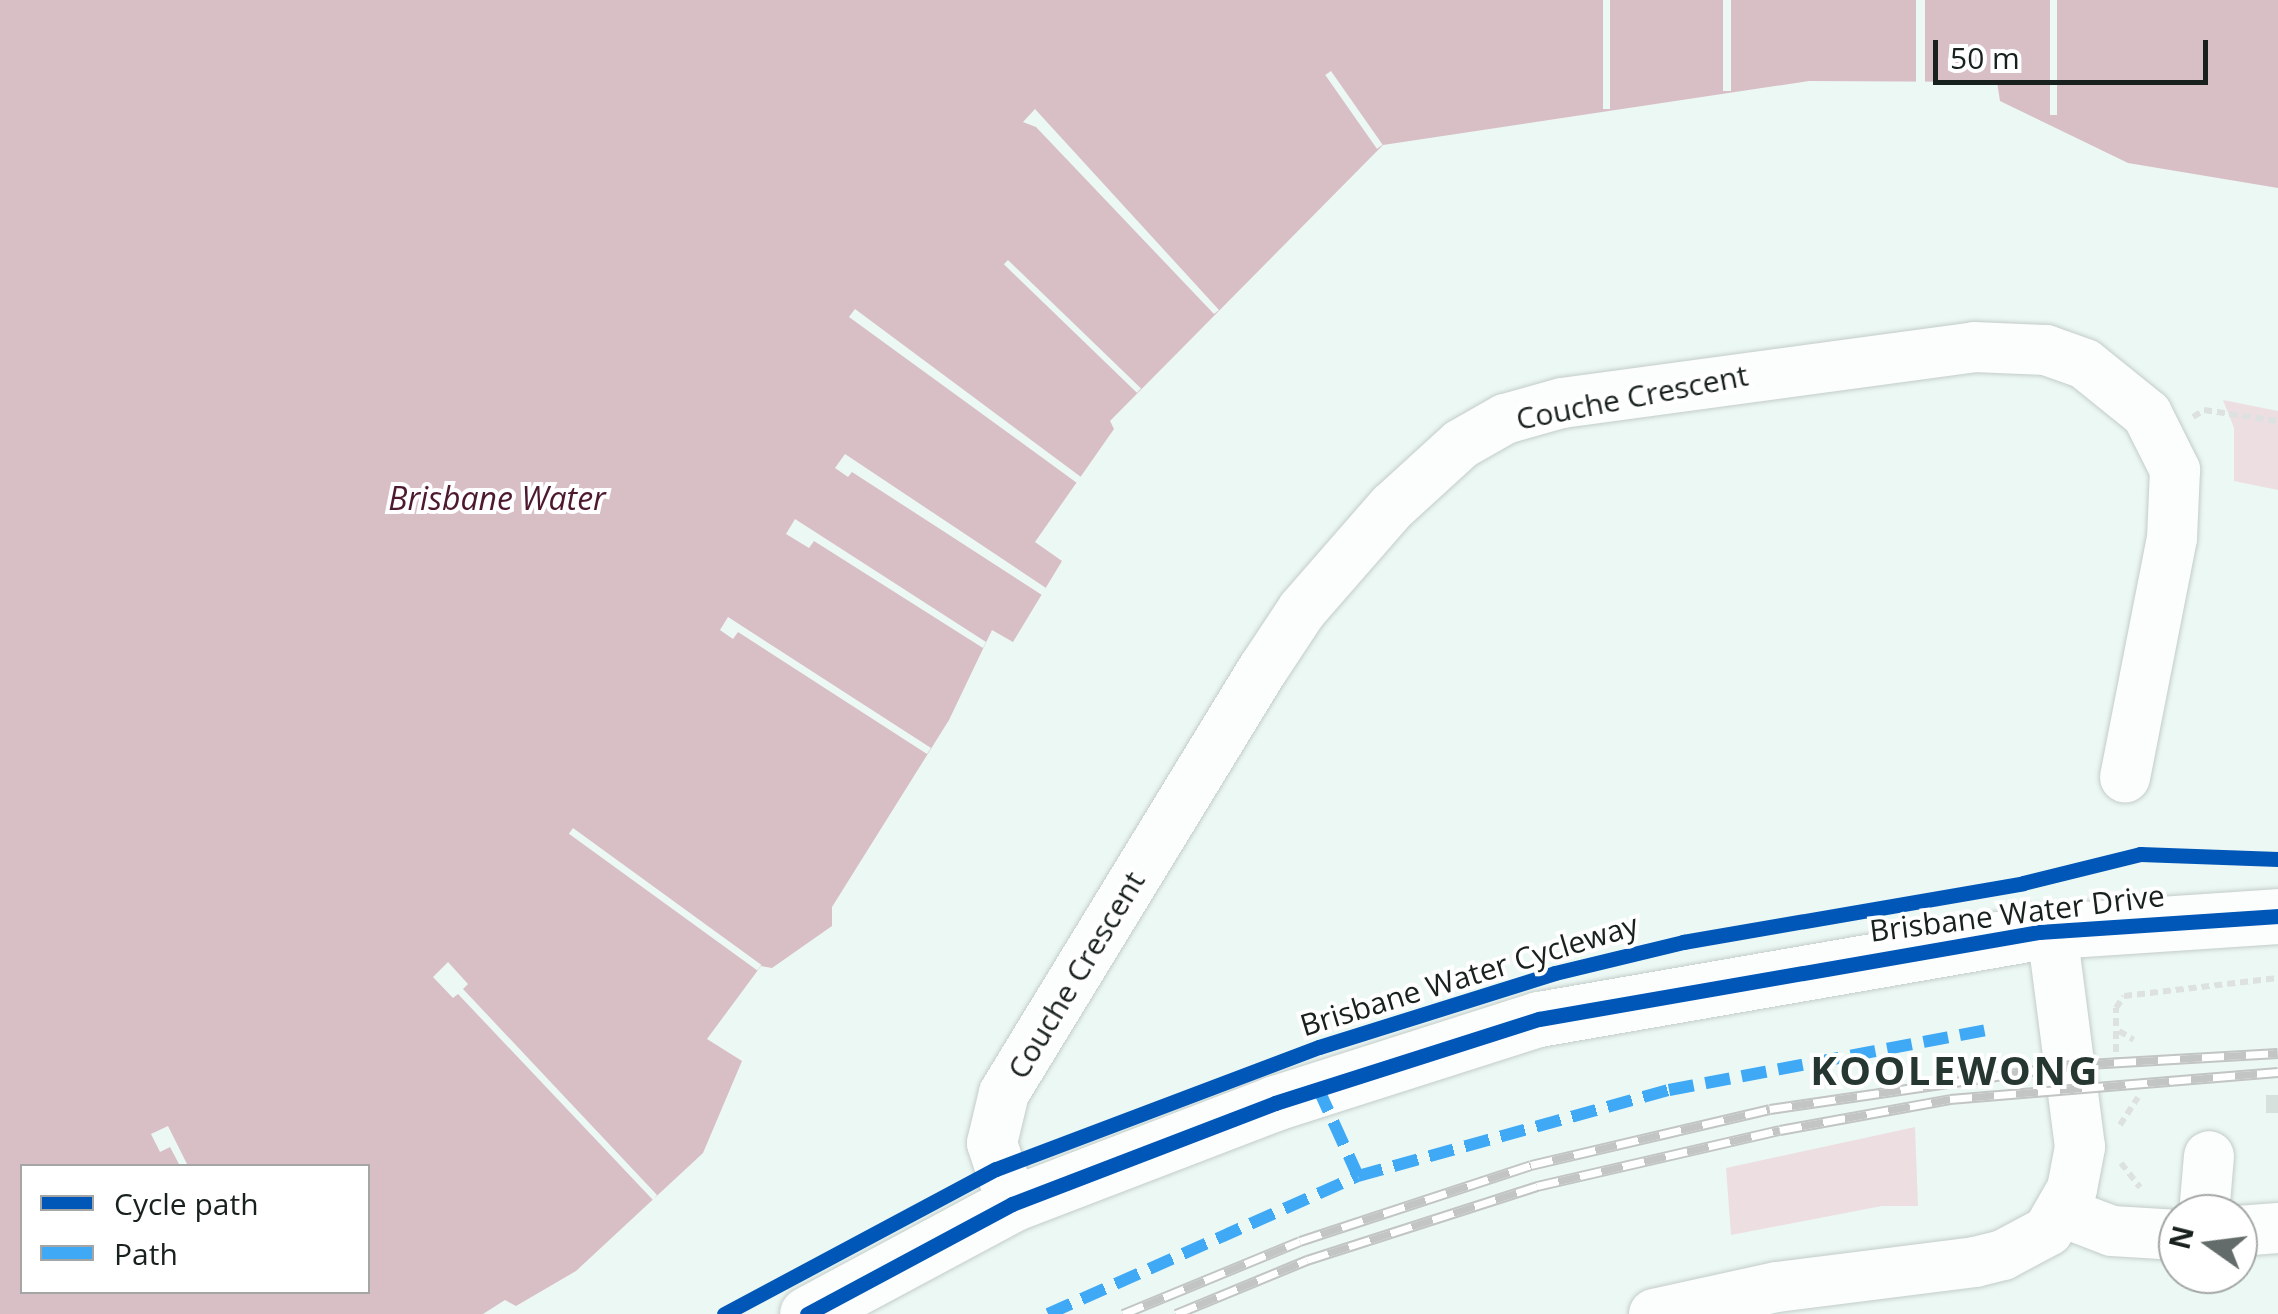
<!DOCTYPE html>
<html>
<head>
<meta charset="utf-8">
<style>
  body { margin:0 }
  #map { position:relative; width:2278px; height:1314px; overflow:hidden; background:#ecf8f4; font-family:"Open Sans",sans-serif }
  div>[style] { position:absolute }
  .green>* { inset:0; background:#eddee2 }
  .water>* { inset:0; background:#d8bfc6 }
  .pier>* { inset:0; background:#ecf8f4; transform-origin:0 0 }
  .building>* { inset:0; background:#d6e0dd; transform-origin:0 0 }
  .path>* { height:6px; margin-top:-3px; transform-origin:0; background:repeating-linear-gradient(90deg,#dde1e0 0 8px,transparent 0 13px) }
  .roads { filter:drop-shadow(0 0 2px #c3ccc9) drop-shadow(0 0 2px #c3ccc9) }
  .minor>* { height:50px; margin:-25px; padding:0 25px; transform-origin:25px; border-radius:25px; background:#fcfefd }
  .major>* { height:55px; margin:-27.5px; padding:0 27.5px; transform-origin:27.5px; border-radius:27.5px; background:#fcfefd }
  .rail>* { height:11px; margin-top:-5.5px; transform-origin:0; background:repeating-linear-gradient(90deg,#fff 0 22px,#c2c5c4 0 44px); box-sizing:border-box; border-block:2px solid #c2c5c4 }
  .quiet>* { height:12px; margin-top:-6px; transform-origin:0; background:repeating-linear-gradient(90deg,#3fa9f5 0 25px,transparent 0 37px) }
  .cycleway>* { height:15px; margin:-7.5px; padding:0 7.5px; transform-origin:7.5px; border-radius:7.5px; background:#0057b8 }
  span { translate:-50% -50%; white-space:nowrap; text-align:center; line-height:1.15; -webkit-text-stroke:8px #fff; paint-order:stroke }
  .street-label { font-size:30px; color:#19211f }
  .water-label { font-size:32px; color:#4d192e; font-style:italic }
  .district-label { font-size:40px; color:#263732; font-weight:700; letter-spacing:2.5px }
  .legend { position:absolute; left:20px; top:1164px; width:350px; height:130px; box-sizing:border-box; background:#fff; border:2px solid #a3a6a5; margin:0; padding:12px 18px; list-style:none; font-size:30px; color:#19211f }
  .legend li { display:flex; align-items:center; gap:20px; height:50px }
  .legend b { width:50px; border:2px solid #a3a6a5 }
  .north { position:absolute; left:2158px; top:1194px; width:100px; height:100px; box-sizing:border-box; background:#fff; border:2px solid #a3a6a5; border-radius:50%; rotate:284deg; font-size:28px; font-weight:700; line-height:40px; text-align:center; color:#19211f }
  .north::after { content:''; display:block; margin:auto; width:35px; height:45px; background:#636c6a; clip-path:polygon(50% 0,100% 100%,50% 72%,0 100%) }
  .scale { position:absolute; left:1933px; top:40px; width:275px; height:45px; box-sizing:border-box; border:5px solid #19211f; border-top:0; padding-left:12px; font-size:30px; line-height:35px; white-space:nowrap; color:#19211f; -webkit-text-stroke:8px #fff; paint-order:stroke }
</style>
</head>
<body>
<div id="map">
  <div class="green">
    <div style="clip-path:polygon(2223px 400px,2278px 411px,2278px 490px,2234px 481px,2234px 428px)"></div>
    <div style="clip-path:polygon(1915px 1127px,1918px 1206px,1882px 1206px,1731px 1235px,1726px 1168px)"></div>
  </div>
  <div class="water">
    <div style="clip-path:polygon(evenodd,0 0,2278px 0,2278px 188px,2128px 163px,2000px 101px,1997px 82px,1809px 81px,1383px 145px,1110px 421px,1114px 429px,1035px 542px,1062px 561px,1013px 642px,992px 630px,949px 720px,832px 907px,832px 926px,772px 968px,761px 966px,707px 1039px,742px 1061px,703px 1153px,576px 1271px,516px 1306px,505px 1300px,483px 1314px,0 1314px,0 0,22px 1166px,368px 1166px,368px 1292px,22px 1292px,22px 1166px)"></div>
  </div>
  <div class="pier">
    <div style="left:1603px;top:0;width:7px;height:109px"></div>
    <div style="left:1723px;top:0;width:8px;height:91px"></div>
    <div style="left:1916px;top:0;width:9px;height:82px"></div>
    <div style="left:2050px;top:0;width:7px;height:115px"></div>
    <div style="left:1331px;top:71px;width:90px;height:7px;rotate:55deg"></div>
    <div style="clip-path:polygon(1035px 109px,1219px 310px,1214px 314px,1036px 127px,1023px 122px)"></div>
    <div style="left:1008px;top:260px;width:185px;height:6px;rotate:44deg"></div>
    <div style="clip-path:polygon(855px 309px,1081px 477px,1077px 483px,849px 317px)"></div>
    <div style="clip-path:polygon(845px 454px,1046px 588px,1042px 595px,852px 472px,848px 477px,835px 468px)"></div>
    <div style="clip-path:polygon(795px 519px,986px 642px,983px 648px,814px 541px,809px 548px,786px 534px)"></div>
    <div style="clip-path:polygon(728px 617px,931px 748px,927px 754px,738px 632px,733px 639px,720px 630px)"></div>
    <div style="left:573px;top:828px;width:233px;height:7px;rotate:36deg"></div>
    <div style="clip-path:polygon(448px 962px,468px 984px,463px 989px,657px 1195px,653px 1200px,458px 994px,453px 998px,433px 977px)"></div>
    <div style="clip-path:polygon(168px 1126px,188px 1166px,180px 1166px,170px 1147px,160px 1152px,151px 1134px)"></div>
  </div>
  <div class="building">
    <div style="left:2266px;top:1095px;width:12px;height:18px"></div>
  </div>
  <div class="path">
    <div style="left:2193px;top:417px;width:13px;rotate:-32deg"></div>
    <div style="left:2204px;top:410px;width:75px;rotate:8.5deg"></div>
    <div style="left:2119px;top:1031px;width:17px;rotate:31deg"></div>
    <div style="left:2116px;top:1065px;width:57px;rotate:-90deg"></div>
    <div style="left:2116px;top:1008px;width:14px;rotate:-56deg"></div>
    <div style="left:2124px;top:996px;width:155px;rotate:-6.7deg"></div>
    <div style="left:2120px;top:1125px;width:33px;rotate:-57deg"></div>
    <div style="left:2121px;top:1163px;width:31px;rotate:52deg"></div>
  </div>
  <div class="roads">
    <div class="minor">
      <div style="left:1012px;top:1204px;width:64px;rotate:-108.2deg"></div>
      <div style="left:992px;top:1143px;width:51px;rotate:-76.5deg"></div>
      <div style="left:1004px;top:1093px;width:497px;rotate:-58.6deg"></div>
      <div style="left:1263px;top:669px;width:71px;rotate:-56.5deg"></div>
      <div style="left:1302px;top:610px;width:137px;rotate:-48.9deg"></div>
      <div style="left:1392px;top:507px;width:93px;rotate:-42.4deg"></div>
      <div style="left:1461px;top:444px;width:51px;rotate:-29.6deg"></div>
      <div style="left:1505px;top:419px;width:59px;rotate:-15.7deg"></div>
      <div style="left:1562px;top:403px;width:416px;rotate:-7.7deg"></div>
      <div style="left:1974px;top:347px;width:72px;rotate:2.4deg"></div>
      <div style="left:2046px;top:350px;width:41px;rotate:19.7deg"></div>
      <div style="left:2085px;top:364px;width:80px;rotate:38.9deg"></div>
      <div style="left:2147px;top:414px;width:63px;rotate:63.4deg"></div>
      <div style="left:2175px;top:470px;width:68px;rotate:92.5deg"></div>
      <div style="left:2172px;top:538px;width:244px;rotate:101.1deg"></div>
      <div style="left:2062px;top:1212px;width:53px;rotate:20.8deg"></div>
      <div style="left:2112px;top:1231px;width:66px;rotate:3.5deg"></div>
      <div style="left:2204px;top:1214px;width:58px;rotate:-85.1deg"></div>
      <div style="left:2238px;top:1231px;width:40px;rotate:-4.3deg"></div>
      <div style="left:1654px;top:1314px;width:126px;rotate:-12.4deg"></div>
      <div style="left:1777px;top:1287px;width:200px;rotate:-7.2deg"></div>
      <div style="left:1975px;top:1262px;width:29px;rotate:-14deg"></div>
      <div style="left:2003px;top:1255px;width:51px;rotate:-28.1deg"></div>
      <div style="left:2048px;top:1231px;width:48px;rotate:-60.3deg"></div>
      <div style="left:2072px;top:1189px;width:43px;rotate:-79.2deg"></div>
      <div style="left:2080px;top:1147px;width:218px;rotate:-97.4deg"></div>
    </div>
    <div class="major">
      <div style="left:807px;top:1314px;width:233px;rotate:-28.2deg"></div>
      <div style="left:1012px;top:1204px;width:282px;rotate:-21deg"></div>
      <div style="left:1275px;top:1103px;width:277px;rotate:-17.7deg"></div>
      <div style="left:1539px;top:1019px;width:508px;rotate:-9.87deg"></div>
      <div style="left:2039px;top:932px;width:240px;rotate:-3.8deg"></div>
    </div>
  </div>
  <div class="rail">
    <div style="left:1123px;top:1314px;width:191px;rotate:-22.4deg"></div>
    <div style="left:1300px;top:1241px;width:243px;rotate:-18.2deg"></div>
    <div style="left:1531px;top:1165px;width:245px;rotate:-13.2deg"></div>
    <div style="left:1770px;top:1109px;width:303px;rotate:-8.3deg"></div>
    <div style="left:2070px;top:1065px;width:208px;rotate:-3.3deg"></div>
    <div style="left:1176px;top:1314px;width:142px;rotate:-22.4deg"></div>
    <div style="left:1307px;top:1260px;width:242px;rotate:-17.8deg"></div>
    <div style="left:1537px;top:1186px;width:249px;rotate:-13deg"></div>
    <div style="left:1780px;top:1130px;width:173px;rotate:-10.3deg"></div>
    <div style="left:1950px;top:1099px;width:329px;rotate:-4.7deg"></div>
  </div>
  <div class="quiet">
    <div style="left:1318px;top:1088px;width:97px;rotate:65.6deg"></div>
    <div style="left:1358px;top:1176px;width:323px;rotate:-15.5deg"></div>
    <div style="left:1669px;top:1090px;width:328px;rotate:-10.7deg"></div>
    <div style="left:1048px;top:1314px;width:339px;rotate:-24deg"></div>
  </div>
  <div class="cycleway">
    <div style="left:724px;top:1314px;width:308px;rotate:-28.1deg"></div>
    <div style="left:996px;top:1169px;width:345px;rotate:-20.7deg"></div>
    <div style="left:1319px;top:1047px;width:247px;rotate:-17.4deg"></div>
    <div style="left:1555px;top:973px;width:132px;rotate:-13.6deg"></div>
    <div style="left:1683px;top:942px;width:345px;rotate:-9.8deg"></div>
    <div style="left:2023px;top:883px;width:121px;rotate:-13.9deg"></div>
    <div style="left:2140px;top:854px;width:138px;rotate:2.1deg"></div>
    <div style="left:807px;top:1314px;width:233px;rotate:-28.2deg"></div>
    <div style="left:1012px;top:1204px;width:282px;rotate:-21deg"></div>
    <div style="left:1275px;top:1103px;width:277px;rotate:-17.7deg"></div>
    <div style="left:1539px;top:1019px;width:508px;rotate:-9.87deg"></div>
    <div style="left:2039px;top:932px;width:240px;rotate:-3.8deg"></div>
  </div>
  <div class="street-label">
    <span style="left:1632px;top:397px;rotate:-11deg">Couche Crescent</span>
    <span style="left:2017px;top:913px;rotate:-7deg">Brisbane Water Drive</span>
    <span style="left:1076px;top:975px;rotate:-59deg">Couche Crescent</span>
    <span style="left:1469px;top:975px;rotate:-17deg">Brisbane Water Cycleway</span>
  </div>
  <div class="water-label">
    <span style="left:497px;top:498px">Brisbane Water</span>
  </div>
  <div class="district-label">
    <span style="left:1955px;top:1070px">KOOLEWONG</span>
  </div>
  <ul class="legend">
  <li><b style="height:12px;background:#0057b8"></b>Cycle path</li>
  <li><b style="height:12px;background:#3fa9f5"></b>Path</li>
  </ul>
  <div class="north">N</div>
  <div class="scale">50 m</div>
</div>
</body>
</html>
